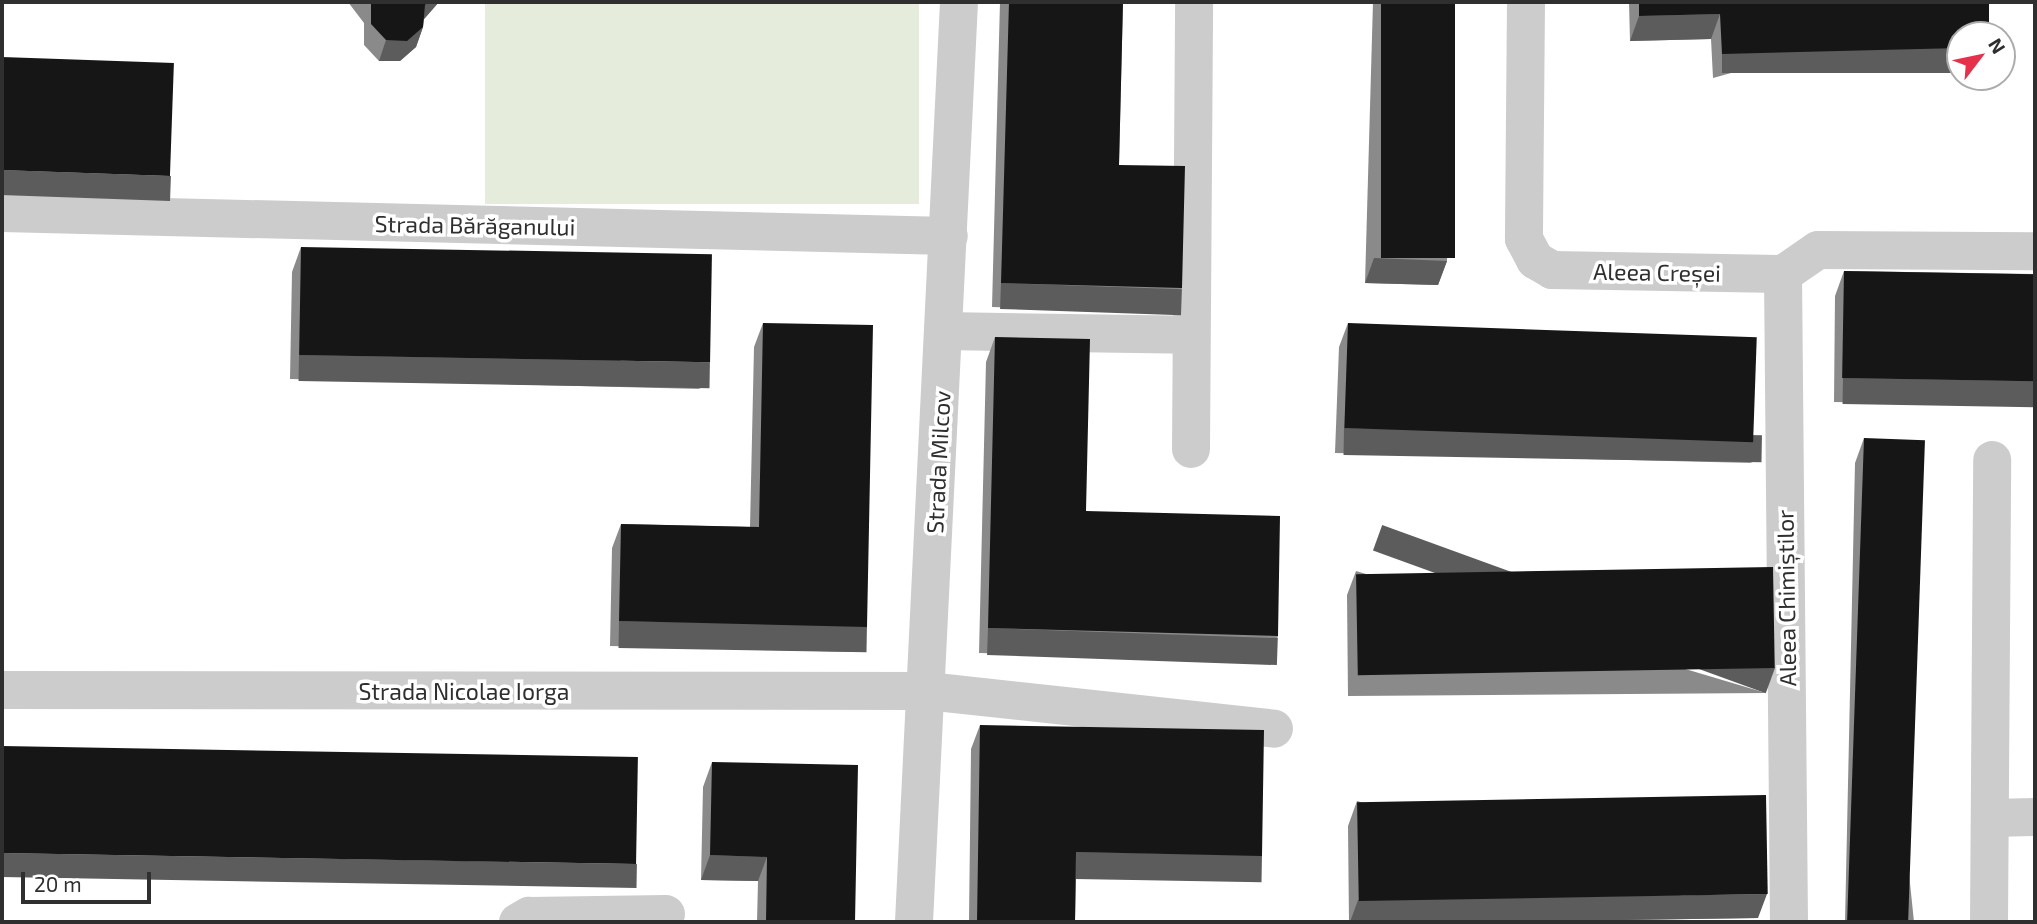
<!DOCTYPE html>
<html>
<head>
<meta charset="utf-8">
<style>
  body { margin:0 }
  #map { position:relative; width:2037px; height:924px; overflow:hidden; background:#fff; font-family:"Exo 2",sans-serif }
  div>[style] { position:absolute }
  .green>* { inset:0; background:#e6ecdc; transform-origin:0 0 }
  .minor>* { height:38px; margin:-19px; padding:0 19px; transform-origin:19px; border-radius:19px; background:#ccc }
  .wall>* { inset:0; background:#8a8a8a }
  .shaded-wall>* { inset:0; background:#5c5c5c; transform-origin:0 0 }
  .building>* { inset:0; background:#161616; transform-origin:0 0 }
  span { translate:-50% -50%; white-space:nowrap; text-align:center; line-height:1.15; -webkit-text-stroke:7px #fff; paint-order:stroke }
  .street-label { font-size:23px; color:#2f2f2f }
  .frame { position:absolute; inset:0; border:4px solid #2f2f2f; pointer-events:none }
  .north { position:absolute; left:1946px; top:21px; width:70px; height:70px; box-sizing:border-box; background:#fff; border:2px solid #acacac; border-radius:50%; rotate:58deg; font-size:19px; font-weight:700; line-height:28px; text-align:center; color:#2f2f2f }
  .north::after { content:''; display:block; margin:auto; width:24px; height:32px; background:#e5314a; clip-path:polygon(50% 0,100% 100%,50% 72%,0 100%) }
  .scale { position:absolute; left:21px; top:872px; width:130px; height:32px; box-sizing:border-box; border:4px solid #2f2f2f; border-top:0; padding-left:9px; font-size:21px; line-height:24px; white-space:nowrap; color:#2f2f2f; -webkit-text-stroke:5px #fff; paint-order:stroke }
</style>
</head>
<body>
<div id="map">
  <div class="green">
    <div style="left:485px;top:2px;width:434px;height:202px"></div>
  </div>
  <div class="minor">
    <div style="left:1526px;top:2px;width:237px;rotate:90.5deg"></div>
    <div style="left:1524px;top:239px;width:24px;rotate:62deg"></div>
    <div style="left:1535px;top:260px;width:20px;rotate:30deg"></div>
    <div style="left:1552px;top:270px;width:231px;rotate:1deg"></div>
    <div style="left:1783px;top:274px;width:42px;rotate:-34.4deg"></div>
    <div style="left:1818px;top:250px;width:217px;rotate:0.3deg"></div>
    <div style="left:2px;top:213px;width:947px;rotate:1.39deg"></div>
    <div style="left:1783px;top:274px;width:648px;rotate:89.47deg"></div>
    <div style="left:944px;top:331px;width:243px;rotate:0.9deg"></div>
    <div style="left:1191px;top:449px;width:447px;rotate:-89.6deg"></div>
    <div style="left:2px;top:690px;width:925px;rotate:0.06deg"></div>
    <div style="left:927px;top:691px;width:349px;rotate:6.2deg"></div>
    <div style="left:1991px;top:818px;width:44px;rotate:-1.3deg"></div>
    <div style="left:518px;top:922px;width:13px;rotate:-29deg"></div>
    <div style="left:529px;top:916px;width:137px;rotate:-0.8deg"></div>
    <div style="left:914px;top:922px;width:921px;rotate:-87.2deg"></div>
    <div style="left:1989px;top:922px;width:462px;rotate:-89.6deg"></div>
  </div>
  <div class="wall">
    <div style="clip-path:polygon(348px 2px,439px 2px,424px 19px,423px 27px,416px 47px,400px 61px,379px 61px,364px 45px,364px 23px)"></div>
    <div style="clip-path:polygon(1000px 2px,1123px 2px,1119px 165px,1182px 288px,1173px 312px,992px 307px)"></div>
    <div style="clip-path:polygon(1373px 2px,1455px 2px,1447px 261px,1438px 285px,1365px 283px)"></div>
    <div style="clip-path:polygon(1629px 2px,1989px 2px,1713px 78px,1711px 39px,1630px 41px)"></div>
    <div style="clip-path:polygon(301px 247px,701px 389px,290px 379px,292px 272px)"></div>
    <div style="clip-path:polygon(1844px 271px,2035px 274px,2035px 406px,1834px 402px,1835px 296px)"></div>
    <div style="clip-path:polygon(763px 323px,867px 627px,858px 652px,610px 646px,612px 548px,621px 524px,750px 527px,754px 347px)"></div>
    <div style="clip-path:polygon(1348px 323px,1753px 463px,1335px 453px,1339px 347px)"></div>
    <div style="clip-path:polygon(995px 337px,1086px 511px,1278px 636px,1269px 661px,979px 653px,986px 362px)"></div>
    <div style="clip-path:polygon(1864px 438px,1914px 922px,1845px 922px,1855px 463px)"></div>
    <div style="clip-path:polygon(1356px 571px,1766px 693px,1348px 696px,1347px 595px)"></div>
    <div style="clip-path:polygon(980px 725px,1262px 856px,1253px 880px,1076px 877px,1075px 922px,969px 922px,971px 749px)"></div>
    <div style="clip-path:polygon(712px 762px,855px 922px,757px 922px,758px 881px,701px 880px,703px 787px)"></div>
    <div style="clip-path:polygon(1357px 801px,1758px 918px,1491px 922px,1349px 922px,1348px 826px)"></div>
  </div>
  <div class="shaded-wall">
    <div style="clip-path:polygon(428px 2px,439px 2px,418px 26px,425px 5px)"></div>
    <div style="clip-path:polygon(1720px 14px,1711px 39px,1630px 41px,1639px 16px)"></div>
    <div style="clip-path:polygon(423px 27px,416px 47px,400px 61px,379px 61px,386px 40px)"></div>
    <div style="left:1960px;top:48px;width:25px;height:238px;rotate:90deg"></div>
    <div style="left:2px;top:170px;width:169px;height:25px;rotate:2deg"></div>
    <div style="clip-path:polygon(1374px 258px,1447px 261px,1438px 285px,1365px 283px)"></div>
    <div style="left:1001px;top:283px;width:181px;height:26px;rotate:2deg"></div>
    <div style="left:299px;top:355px;width:411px;height:26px;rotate:1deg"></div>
    <div style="left:1843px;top:378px;width:192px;height:26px;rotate:1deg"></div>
    <div style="left:1344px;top:428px;width:418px;height:27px;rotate:1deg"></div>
    <div style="left:619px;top:621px;width:248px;height:27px;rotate:1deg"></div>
    <div style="left:988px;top:628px;width:290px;height:27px;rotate:2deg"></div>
    <div style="left:1775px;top:668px;width:27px;height:418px;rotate:110deg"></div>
    <div style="left:1076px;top:852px;width:186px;height:27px;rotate:1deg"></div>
    <div style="left:2px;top:853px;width:635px;height:24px;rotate:1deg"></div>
    <div style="clip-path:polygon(710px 855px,767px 857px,758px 881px,701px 880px)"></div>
    <div style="clip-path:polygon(1767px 894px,1758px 918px,1491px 922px,1350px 922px,1358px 900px)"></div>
  </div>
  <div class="building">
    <div style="clip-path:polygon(371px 2px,428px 2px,425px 5px,423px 27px,407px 41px,386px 40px,371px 24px)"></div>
    <div style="clip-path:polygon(1009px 2px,1123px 2px,1119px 165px,1185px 166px,1182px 288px,1001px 283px)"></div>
    <div style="left:1381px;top:2px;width:74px;height:256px"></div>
    <div style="clip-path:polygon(1639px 2px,1989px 2px,1989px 35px,1960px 35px,1960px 48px,1722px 54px,1720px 14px,1639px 16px)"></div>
    <div style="left:2px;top:57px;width:172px;height:113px;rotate:2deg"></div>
    <div style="left:301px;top:247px;width:411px;height:108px;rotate:1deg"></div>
    <div style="left:1844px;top:271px;width:191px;height:107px;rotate:1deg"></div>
    <div style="clip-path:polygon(763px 323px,873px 325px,867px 627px,619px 621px,621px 524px,759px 527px)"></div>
    <div style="left:1348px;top:323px;width:409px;height:105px;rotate:2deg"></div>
    <div style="clip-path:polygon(995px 337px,1090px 339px,1086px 511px,1280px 516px,1278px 636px,988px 628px)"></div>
    <div style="left:1864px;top:438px;width:61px;height:484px;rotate:2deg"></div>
    <div style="left:1773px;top:567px;width:101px;height:417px;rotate:89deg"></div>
    <div style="clip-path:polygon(980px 725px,1264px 730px,1262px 856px,1076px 852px,1075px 922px,977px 922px)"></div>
    <div style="left:2px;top:746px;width:636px;height:107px;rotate:1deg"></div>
    <div style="clip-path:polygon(712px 762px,858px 765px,855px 922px,766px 922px,767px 857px,710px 855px)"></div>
    <div style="left:1766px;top:795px;width:99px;height:409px;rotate:89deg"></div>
  </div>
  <div class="street-label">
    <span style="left:475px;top:225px;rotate:1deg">Strada Bărăganului</span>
    <span style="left:1657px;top:272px;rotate:1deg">Aleea Creșei</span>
    <span style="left:938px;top:462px;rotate:-87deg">Strada Milcov</span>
    <span style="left:1786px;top:598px;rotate:-91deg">Aleea Chimiștilor</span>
    <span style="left:464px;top:691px">Strada Nicolae Iorga</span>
  </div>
  <div class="frame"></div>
  <div class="north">N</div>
  <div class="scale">20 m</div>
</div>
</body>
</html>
